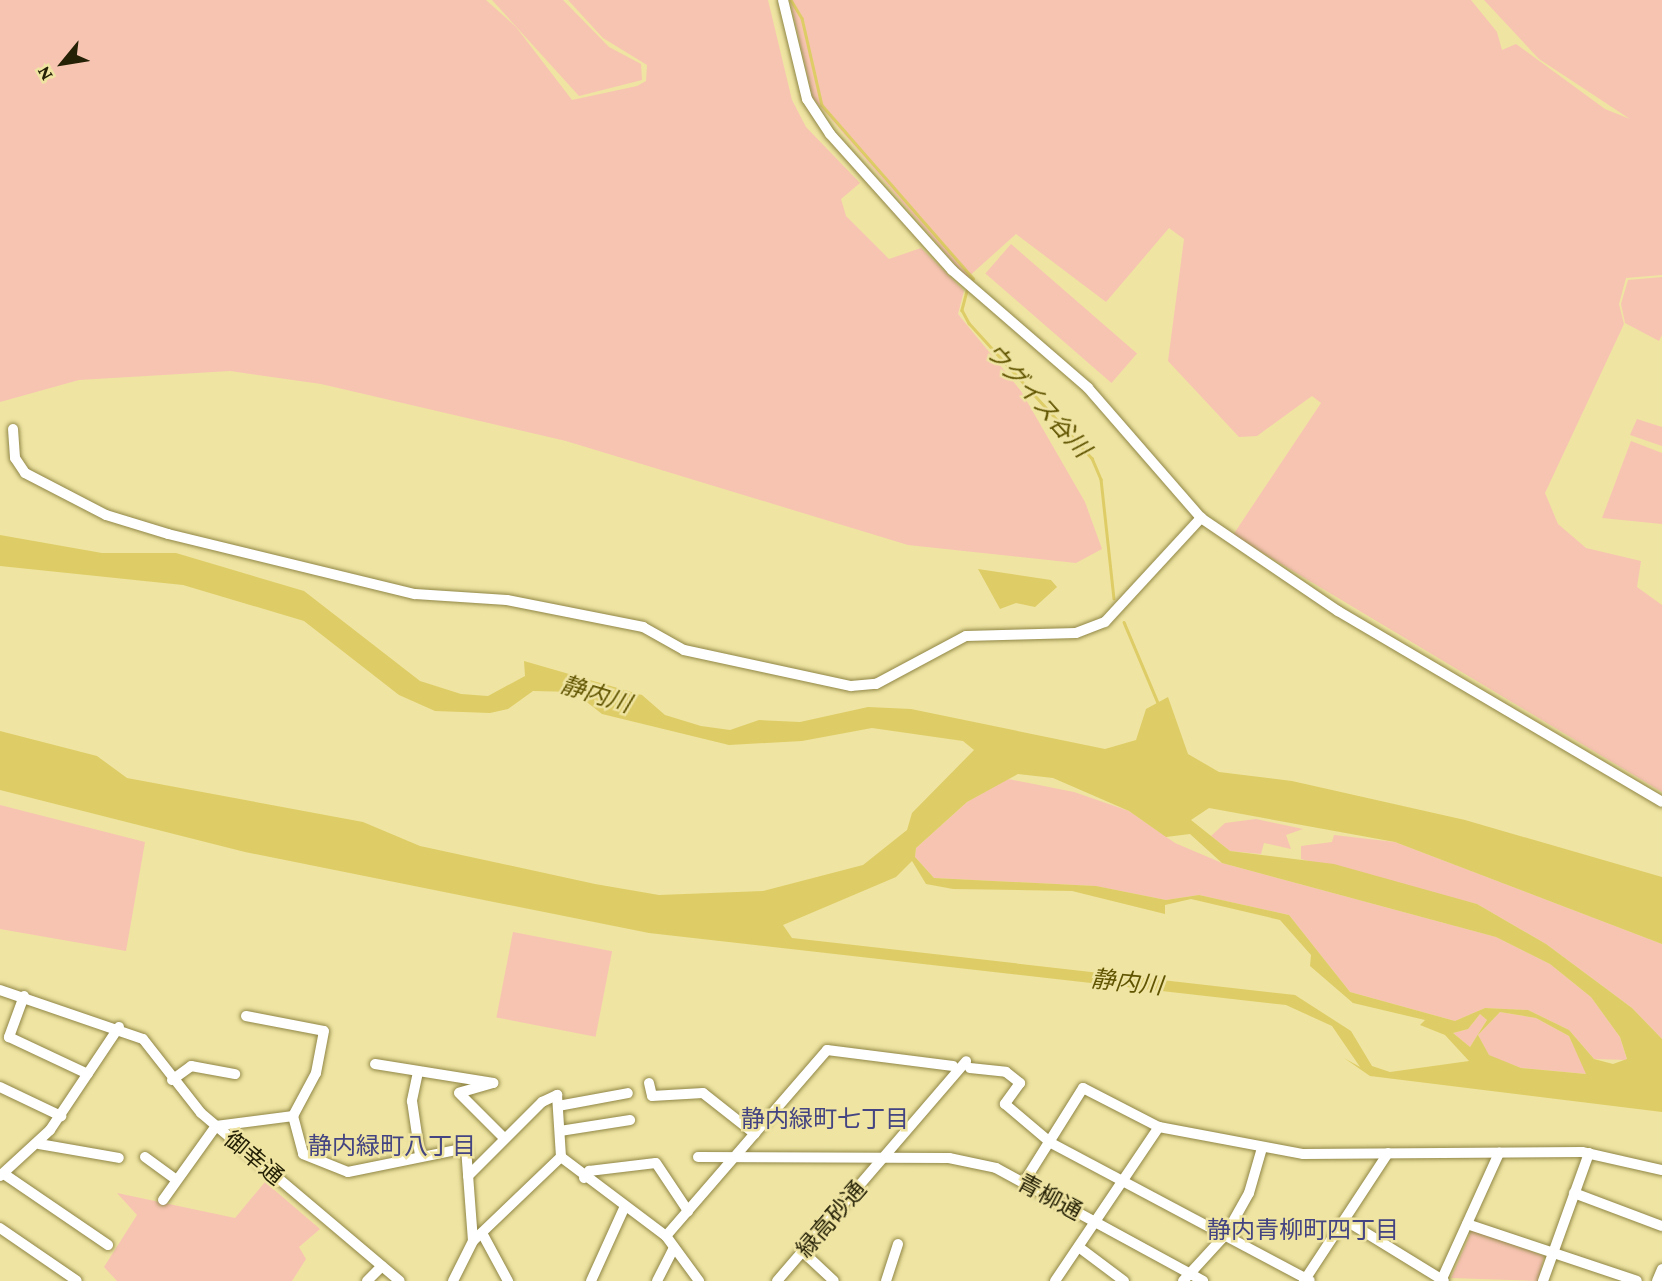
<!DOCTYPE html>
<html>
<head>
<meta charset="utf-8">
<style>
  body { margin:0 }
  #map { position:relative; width:1662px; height:1281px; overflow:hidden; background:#efe4a2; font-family:"Crimson Pro","Noto Sans JP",serif }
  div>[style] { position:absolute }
  .green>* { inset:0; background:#f7c4b2; transform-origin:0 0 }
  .water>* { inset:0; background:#decd66 }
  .stream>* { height:2.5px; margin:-1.25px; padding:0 1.25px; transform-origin:1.25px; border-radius:1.25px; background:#decd66 }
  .roads { filter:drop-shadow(0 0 2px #908646) drop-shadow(0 0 2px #908646) }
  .minor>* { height:10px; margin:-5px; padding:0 5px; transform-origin:5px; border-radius:5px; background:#fff }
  span { translate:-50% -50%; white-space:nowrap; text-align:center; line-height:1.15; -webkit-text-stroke:5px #efe4a2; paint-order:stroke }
  .street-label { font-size:23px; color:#252106 }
  .water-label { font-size:24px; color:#605400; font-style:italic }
  .neighbourhood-label { font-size:24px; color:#434481 }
  .north { position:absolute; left:28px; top:28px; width:70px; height:70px; -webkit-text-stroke:5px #efe4a2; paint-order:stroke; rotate:240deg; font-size:19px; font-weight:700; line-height:28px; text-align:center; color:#252106 }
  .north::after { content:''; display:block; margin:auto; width:24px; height:32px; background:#252106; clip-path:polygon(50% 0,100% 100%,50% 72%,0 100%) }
</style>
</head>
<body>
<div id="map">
  <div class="green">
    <div style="clip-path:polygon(0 0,486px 0,516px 27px,572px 100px,637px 86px,646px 81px,647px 65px,603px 38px,568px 0,768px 0,792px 100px,806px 127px,860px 183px,841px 199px,846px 216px,889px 259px,921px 248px,964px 291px,958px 314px,1021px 391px,1085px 502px,1102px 549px,1076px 563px,908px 545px,566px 441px,321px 384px,230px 371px,79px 380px,0 402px)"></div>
    <div style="clip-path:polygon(492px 0,563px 0,609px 47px,641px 64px,642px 80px,579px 96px)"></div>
    <div style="clip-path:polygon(790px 0,1471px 0,1497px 32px,1502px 50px,1516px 44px,1605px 109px,1630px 119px,1539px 59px,1484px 0,1662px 0,1662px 275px,1626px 278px,1619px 304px,1624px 324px,1545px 493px,1558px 524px,1586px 548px,1641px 561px,1637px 587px,1662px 605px,1662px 792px,1233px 535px,1321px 403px,1312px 396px,1257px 436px,1239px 437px,1168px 361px,1184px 239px,1169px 228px,1106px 302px,1016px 234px,967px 278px,813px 98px)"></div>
    <div style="left:1011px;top:244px;width:167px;height:39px;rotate:41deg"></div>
    <div style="clip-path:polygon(1662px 277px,1662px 335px,1659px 341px,1625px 323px,1621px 304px,1628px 280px)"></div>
    <div style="clip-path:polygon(1637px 419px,1662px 427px,1662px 446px,1630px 435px)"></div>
    <div style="clip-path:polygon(1631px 441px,1662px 453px,1662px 524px,1602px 518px)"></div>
    <div style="clip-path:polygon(1008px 779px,1074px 792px,1129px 811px,1175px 843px,1222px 863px,1496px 937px,1550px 964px,1591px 997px,1620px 1037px,1627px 1060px,1594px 1059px,1569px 1030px,1528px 1010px,1485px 1008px,1455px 1021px,1350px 992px,1289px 915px,1199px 895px,1166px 900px,1095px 886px,934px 878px,915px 857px,916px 848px,967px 802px)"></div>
    <div style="clip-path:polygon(0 805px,145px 842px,126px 951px,0 929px)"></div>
    <div style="clip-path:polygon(1256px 819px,1303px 829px,1286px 835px,1291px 849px,1264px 843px,1261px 854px,1230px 851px,1211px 836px,1225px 823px)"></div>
    <div style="clip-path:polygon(1334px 835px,1395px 842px,1662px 944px,1662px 1039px,1632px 1008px,1546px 944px,1477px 904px,1301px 859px,1301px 846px,1332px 842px)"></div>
    <div style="left:513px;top:932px;width:101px;height:87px;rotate:11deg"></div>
    <div style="clip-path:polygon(1500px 1012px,1536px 1018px,1569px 1036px,1587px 1074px,1521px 1068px,1489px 1056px,1478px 1035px)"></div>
    <div style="clip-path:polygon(1480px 1014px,1487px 1020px,1470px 1047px,1453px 1033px,1468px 1029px)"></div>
    <div style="clip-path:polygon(265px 1182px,320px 1229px,299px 1247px,306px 1259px,292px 1281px,117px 1281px,104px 1267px,137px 1215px,117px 1193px,235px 1218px)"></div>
    <div style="clip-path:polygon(1472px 1230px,1544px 1256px,1538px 1281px,1451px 1278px)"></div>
  </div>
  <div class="water">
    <div style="clip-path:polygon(evenodd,0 535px,102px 553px,176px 553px,304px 591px,420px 681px,461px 694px,488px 696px,525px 676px,524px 661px,642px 695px,665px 715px,701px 726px,730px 730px,759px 720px,800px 722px,868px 707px,911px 709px,1105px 749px,1136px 740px,1146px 709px,1168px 697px,1188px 754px,1219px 772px,1292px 781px,1465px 820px,1662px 877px,1662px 944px,1395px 842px,1209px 808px,1191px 820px,1230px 851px,1334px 864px,1477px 904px,1546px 944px,1632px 1008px,1662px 1039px,1662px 1112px,1370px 1076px,1344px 1058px,1360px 1067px,1332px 1026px,1286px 1005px,649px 933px,245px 852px,0 790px,0 731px,97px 756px,127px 778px,363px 822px,420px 846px,595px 884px,659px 895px,763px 891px,863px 865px,907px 830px,912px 813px,974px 750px,963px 741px,872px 728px,802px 741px,729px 745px,602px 714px,574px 692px,533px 691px,508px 709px,490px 713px,435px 711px,399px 695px,304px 621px,183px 585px,0 566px,0 535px,1018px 774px,1053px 778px,1129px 811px,1166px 837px,1190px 834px,1222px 863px,1496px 937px,1550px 964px,1591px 997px,1620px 1037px,1627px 1059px,1613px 1064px,1594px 1059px,1569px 1030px,1528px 1010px,1485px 1008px,1455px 1021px,1350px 992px,1289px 915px,1199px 895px,1166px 900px,1096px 886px,934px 878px,915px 857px,916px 848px,967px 802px,1018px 774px,0 535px,912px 861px,926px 884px,953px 889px,1072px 891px,1165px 914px,1165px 905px,1191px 899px,1280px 920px,1311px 955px,1310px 966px,1353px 1003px,1425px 1020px,1420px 1025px,1445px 1035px,1469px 1061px,1390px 1072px,1372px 1066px,1351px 1031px,1295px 995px,792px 938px,783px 925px,896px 877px,912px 861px,0 535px,1500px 1012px,1536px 1018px,1569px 1036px,1586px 1074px,1521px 1068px,1489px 1055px,1478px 1035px,1500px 1012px,0 535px,1480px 1014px,1487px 1020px,1470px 1047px,1453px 1033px,1468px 1029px,1480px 1014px)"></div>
    <div style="clip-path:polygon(978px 569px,1051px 580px,1057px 587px,1035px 607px,1016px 603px,1000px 609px)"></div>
  </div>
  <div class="stream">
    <div style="left:791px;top:0;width:21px;rotate:59deg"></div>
    <div style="left:802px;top:18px;width:89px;rotate:77.1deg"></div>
    <div style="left:822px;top:105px;width:230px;rotate:48.9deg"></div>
    <div style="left:967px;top:291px;width:20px;rotate:105deg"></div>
    <div style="left:962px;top:310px;width:15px;rotate:62deg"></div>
    <div style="left:969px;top:323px;width:183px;rotate:47.7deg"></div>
    <div style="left:1092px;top:458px;width:23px;rotate:67deg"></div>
    <div style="left:1101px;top:479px;width:120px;rotate:83.8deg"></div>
    <div style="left:1124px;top:622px;width:88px;rotate:67.2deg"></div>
  </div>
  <div class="roads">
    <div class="minor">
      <div style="left:783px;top:0;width:102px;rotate:76.4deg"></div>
      <div style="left:807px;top:99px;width:42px;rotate:56.7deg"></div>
      <div style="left:830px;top:134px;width:183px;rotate:48.1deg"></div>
      <div style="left:952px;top:270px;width:180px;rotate:40.9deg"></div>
      <div style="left:1088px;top:388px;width:172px;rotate:49deg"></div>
      <div style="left:1201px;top:518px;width:166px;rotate:34.2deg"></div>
      <div style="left:1338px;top:611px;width:376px;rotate:30.5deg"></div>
      <div style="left:13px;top:429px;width:29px;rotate:86deg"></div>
      <div style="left:15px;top:458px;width:18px;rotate:56deg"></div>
      <div style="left:25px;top:473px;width:91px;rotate:27.4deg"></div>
      <div style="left:106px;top:515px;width:65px;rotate:17deg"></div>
      <div style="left:168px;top:534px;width:254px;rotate:13.7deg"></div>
      <div style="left:415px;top:594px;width:92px;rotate:3.7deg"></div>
      <div style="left:507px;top:600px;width:139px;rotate:11.2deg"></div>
      <div style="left:643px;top:627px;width:47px;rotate:29.3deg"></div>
      <div style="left:684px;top:650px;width:171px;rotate:12.2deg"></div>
      <div style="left:851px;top:686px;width:25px;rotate:-5deg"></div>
      <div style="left:876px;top:684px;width:102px;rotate:-28.1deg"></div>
      <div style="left:966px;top:636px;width:110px;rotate:-1.6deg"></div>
      <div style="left:1076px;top:633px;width:31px;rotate:-21deg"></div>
      <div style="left:1105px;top:622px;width:142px;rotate:-47.3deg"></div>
      <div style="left:0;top:990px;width:151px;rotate:18.9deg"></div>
      <div style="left:143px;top:1039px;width:94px;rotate:51.9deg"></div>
      <div style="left:201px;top:1113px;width:260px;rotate:40.2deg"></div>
      <div style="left:24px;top:996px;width:44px;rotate:110.1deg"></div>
      <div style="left:9px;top:1037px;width:87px;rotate:25.1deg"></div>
      <div style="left:246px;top:1016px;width:79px;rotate:10.9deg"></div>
      <div style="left:324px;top:1031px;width:43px;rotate:100.8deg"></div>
      <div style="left:316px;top:1073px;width:49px;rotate:118.1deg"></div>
      <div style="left:293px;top:1116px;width:39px;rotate:75deg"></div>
      <div style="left:303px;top:1154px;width:48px;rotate:21.8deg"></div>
      <div style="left:348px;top:1172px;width:120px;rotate:-11.5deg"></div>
      <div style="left:466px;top:1148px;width:93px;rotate:85.7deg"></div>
      <div style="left:375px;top:1064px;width:120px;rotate:9.1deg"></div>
      <div style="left:493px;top:1083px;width:35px;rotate:164deg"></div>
      <div style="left:459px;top:1093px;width:64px;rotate:45deg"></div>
      <div style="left:970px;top:1068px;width:36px;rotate:6deg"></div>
      <div style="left:1006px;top:1072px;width:18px;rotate:38deg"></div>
      <div style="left:1020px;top:1083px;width:26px;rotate:126deg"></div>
      <div style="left:1005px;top:1104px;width:60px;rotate:40.3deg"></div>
      <div style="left:1051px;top:1143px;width:293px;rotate:28deg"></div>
      <div style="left:418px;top:1072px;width:30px;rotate:102deg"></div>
      <div style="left:412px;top:1101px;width:55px;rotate:81.6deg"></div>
      <div style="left:172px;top:1080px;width:24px;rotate:-36deg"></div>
      <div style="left:191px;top:1066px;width:45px;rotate:10.3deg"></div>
      <div style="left:649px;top:1083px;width:13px;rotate:77deg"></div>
      <div style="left:652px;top:1096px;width:51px;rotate:-3.4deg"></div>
      <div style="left:703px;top:1093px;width:66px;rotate:38.3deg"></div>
      <div style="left:0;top:1087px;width:68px;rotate:25.4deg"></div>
      <div style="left:558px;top:1106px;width:71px;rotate:-10.5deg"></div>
      <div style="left:216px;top:1126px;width:78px;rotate:-7.4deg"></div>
      <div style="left:560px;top:1131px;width:71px;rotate:-8.9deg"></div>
      <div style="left:39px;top:1144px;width:81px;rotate:9.9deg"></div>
      <div style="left:145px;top:1157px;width:39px;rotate:36deg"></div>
      <div style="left:698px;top:1157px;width:251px;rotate:0.2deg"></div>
      <div style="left:949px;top:1158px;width:48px;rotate:12deg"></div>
      <div style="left:996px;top:1168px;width:236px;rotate:28.6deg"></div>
      <div style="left:4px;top:1174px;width:126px;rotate:34.3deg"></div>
      <div style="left:0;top:1176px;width:68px;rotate:-42.6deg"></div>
      <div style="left:50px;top:1130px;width:124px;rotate:-56.2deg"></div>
      <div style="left:468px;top:1176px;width:105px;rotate:-45deg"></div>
      <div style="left:542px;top:1102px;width:17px;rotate:-25deg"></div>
      <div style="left:557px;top:1095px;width:62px;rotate:86.3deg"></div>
      <div style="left:561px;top:1157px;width:131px;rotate:37deg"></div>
      <div style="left:666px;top:1236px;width:56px;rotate:53.7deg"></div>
      <div style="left:584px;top:1178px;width:9px;rotate:-54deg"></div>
      <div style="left:589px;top:1171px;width:67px;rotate:-6.8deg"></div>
      <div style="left:656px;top:1163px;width:58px;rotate:56.3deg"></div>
      <div style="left:1024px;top:1182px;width:111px;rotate:-57.9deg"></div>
      <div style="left:1083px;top:1088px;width:85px;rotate:27.2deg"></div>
      <div style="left:1159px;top:1127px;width:147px;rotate:10.6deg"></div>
      <div style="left:1303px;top:1154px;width:279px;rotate:-0.4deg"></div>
      <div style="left:1582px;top:1152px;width:82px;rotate:12.7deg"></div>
      <div style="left:1574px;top:1193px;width:94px;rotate:20.6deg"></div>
      <div style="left:163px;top:1200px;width:91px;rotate:-54.4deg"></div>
      <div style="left:1345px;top:1220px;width:116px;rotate:31.6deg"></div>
      <div style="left:1467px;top:1224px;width:179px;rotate:18.5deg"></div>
      <div style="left:0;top:1228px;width:93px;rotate:34.5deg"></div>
      <div style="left:482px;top:1233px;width:55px;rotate:61.6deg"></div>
      <div style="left:666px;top:1236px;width:246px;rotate:-49.1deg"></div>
      <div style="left:827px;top:1050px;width:127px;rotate:7.2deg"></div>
      <div style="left:1080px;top:1248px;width:55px;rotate:36.9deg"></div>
      <div style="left:803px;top:1252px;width:42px;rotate:43.1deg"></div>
      <div style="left:367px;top:1281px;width:21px;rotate:-45deg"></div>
      <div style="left:453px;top:1281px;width:45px;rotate:-63.4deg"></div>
      <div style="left:473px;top:1241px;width:122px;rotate:-43.7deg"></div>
      <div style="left:591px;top:1281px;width:82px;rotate:-65.6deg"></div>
      <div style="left:657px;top:1281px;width:37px;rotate:-63deg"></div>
      <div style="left:777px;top:1281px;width:290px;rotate:-49.3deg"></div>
      <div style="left:886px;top:1281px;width:39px;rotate:-72deg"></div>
      <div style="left:1055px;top:1281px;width:186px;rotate:-56deg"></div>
      <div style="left:1183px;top:1281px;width:64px;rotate:-47.5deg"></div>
      <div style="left:1226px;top:1234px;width:47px;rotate:-60.7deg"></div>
      <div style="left:1249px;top:1193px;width:47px;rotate:-73.9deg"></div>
      <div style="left:1304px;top:1281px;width:153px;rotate:-56.7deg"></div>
      <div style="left:1441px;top:1281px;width:141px;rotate:-65.6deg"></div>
      <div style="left:1543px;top:1281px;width:136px;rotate:-70.2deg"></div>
      <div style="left:1657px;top:1281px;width:13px;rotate:-67deg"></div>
    </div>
  </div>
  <div class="street-label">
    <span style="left:254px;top:1158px;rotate:40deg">御幸通</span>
    <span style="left:1050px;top:1197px;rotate:28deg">青柳通</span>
    <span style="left:831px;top:1219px;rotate:-49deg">緑高砂通</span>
  </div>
  <div class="water-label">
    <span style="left:1038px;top:400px;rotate:48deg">ウグイス谷川</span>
    <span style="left:596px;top:694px;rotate:17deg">静内川</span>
    <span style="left:1127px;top:982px;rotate:6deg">静内川</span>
  </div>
  <div class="neighbourhood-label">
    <span style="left:825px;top:1119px">静内緑町七丁目</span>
    <span style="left:392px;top:1146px">静内緑町八丁目</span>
    <span style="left:1303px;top:1230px">静内青柳町四丁目</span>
  </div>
  <div class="north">N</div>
</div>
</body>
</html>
